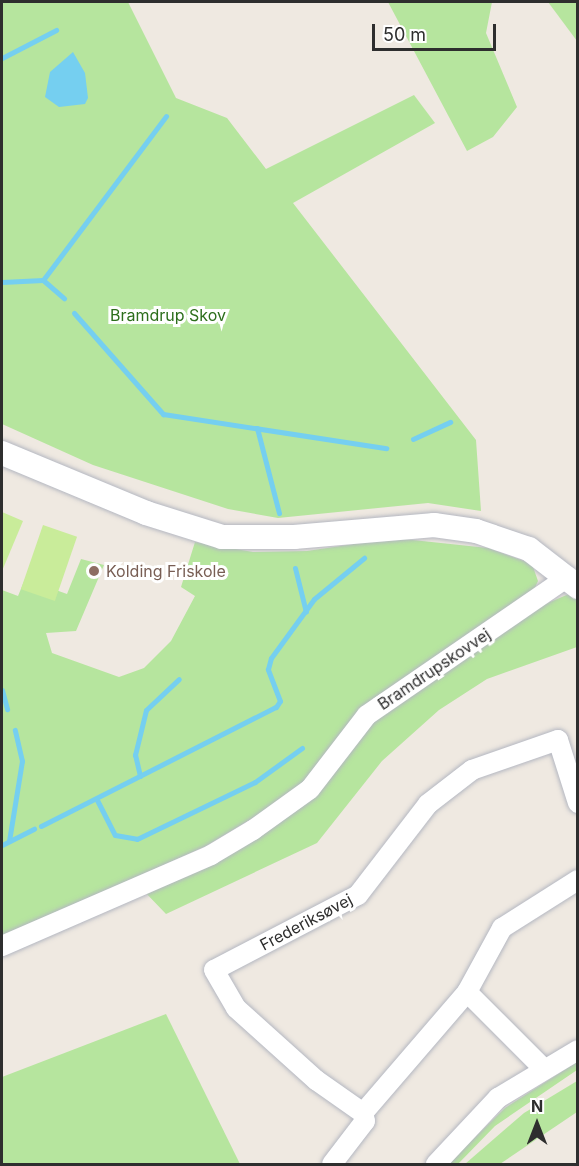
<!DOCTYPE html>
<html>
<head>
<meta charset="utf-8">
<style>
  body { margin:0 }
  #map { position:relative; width:579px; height:1166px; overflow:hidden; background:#efe9e1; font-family:Inter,sans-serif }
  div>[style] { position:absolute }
  .green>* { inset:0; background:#b6e59e }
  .pitch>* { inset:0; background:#c9ec9a; transform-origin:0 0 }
  .water>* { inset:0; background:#75cff0 }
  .stream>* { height:5px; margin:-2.5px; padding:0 2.5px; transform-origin:2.5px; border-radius:2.5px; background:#75cff0 }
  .roads { filter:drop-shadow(0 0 2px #b4b7c1) drop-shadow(0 0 2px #b4b7c1) }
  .minor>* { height:20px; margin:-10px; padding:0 10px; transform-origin:10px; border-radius:10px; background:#fff }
  .tertiary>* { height:24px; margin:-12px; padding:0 12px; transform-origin:12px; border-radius:12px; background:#fff }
  .dots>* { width:16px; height:16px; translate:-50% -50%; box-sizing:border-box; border:3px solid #fff; border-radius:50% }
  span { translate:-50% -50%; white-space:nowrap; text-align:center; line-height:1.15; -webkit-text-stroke:6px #fff; paint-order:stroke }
  .park-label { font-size:16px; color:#2c6e1b }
  .education-label { font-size:16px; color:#785e54 }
  .left { translate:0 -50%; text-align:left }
  .street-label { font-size:16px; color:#2e2e2e }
  .frame { position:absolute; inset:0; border:3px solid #2e2e2e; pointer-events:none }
  .north { position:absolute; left:507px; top:1094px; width:60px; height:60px; -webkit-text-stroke:4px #fff; paint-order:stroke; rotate:0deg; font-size:16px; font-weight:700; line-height:24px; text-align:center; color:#2e2e2e }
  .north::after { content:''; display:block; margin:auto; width:21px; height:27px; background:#2e2e2e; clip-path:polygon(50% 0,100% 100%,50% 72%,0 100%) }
  .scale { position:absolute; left:372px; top:24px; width:124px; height:27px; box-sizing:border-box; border:3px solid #2e2e2e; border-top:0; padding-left:8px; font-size:18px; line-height:21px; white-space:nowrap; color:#2e2e2e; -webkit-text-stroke:4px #fff; paint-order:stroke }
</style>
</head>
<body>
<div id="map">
  <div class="green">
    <div style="clip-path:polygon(2px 2px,128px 2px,176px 98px,227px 118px,266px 169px,414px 95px,435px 123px,293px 203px,476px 440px,481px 511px,428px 503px,278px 518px,228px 509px,93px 465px,2px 424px)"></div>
    <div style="clip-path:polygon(388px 2px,492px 2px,486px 33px,517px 107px,493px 137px,467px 151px)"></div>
    <div style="clip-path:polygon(548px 2px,577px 2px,577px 41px)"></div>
    <div style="clip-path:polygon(394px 538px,488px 548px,532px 564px,538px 581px,531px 596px,387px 690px,293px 794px,206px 846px,2px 938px,2px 590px,18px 596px,25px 579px,67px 594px,81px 559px,104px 565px,76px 631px,46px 633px,52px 653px,119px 677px,144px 668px,171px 641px,195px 596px,181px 587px,195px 542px,253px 552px,307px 551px)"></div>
    <div style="clip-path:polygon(569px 594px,577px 600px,577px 647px,487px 679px,439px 710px,382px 761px,317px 843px,166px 914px,142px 889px,284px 819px,369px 724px,543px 605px)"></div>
    <div style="clip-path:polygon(166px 1014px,240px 1164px,2px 1164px,2px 1077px)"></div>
    <div style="clip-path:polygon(577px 1062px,577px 1070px,495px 1126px,458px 1164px,448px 1164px,505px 1108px)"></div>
    <div style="clip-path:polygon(577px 1081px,577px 1112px,500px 1164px,465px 1164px,524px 1113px)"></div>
  </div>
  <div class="pitch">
    <div style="clip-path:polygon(2px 512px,23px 521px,2px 571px)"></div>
    <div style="left:43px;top:525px;width:36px;height:68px;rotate:19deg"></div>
  </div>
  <div class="water">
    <div style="clip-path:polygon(73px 52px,85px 73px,88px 98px,85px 104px,59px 107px,45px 97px,50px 72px)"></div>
  </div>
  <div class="stream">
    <div style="left:2px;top:58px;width:61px;rotate:-27.4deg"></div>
    <div style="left:43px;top:280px;width:28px;rotate:41deg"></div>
    <div style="left:2px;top:282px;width:41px;rotate:-2.8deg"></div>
    <div style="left:43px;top:280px;width:205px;rotate:-53.1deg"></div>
    <div style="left:74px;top:313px;width:135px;rotate:48.6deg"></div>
    <div style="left:163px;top:414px;width:226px;rotate:8.7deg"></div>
    <div style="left:257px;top:428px;width:88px;rotate:75.5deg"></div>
    <div style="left:413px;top:439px;width:41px;rotate:-24.7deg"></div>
    <div style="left:295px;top:568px;width:45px;rotate:76deg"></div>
    <div style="left:2px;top:690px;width:20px;rotate:75deg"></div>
    <div style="left:140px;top:776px;width:22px;rotate:-103deg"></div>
    <div style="left:135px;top:755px;width:46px;rotate:-76.3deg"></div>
    <div style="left:146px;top:710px;width:45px;rotate:-43.2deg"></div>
    <div style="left:97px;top:800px;width:39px;rotate:63deg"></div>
    <div style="left:115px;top:835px;width:22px;rotate:10deg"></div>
    <div style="left:137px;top:839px;width:131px;rotate:-25.8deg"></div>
    <div style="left:255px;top:782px;width:58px;rotate:-35.9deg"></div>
    <div style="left:41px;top:826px;width:263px;rotate:-26.9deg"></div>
    <div style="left:276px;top:707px;width:7px;rotate:-56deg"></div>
    <div style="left:280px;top:701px;width:34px;rotate:-111deg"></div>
    <div style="left:268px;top:669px;width:11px;rotate:-75deg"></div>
    <div style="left:271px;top:658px;width:73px;rotate:-53.9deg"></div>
    <div style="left:314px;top:599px;width:65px;rotate:-39.4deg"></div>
    <div style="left:9px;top:841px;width:81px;rotate:-80.8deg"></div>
    <div style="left:22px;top:761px;width:32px;rotate:-103deg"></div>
    <div style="left:2px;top:845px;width:36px;rotate:-27deg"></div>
  </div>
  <div class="roads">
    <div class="minor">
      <div style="left:578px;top:803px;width:66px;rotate:-107.6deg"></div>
      <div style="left:558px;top:740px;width:91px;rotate:160.8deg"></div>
      <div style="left:472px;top:770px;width:56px;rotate:142.3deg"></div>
      <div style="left:428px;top:804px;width:115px;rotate:127.6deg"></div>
      <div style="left:358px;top:895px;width:162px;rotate:152.5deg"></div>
      <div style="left:214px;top:970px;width:44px;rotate:59.9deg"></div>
      <div style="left:236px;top:1008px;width:108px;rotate:42deg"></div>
      <div style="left:316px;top:1080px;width:57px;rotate:35.1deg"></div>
      <div style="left:363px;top:1113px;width:160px;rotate:-49.3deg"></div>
      <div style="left:467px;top:992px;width:73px;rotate:-61.3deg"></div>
      <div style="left:502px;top:928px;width:90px;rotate:-32.3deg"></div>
      <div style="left:2px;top:946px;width:228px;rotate:-23.5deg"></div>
      <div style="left:211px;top:855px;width:49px;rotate:-30.8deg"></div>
      <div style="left:253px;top:830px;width:70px;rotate:-35.7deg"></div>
      <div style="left:310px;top:789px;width:93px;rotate:-52.4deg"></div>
      <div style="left:367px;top:715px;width:244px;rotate:-34.5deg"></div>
      <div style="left:467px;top:992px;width:109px;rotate:45deg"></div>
      <div style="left:332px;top:1164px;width:54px;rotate:-52.5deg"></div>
      <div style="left:365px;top:1121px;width:8px;rotate:-104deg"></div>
      <div style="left:436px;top:1164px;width:91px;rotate:-46.8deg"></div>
      <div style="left:498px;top:1098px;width:93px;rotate:-31deg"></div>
    </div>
    <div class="tertiary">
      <div style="left:2px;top:453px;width:156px;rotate:22.6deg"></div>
      <div style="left:146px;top:513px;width:80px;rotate:17.5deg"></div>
      <div style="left:222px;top:537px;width:72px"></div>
      <div style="left:294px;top:537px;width:141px;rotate:-4.9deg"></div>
      <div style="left:434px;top:525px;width:42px;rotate:8.1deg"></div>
      <div style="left:476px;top:531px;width:56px;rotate:18.8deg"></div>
      <div style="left:529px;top:549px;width:62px;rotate:37.8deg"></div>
    </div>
  </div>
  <div class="dots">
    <div style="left:94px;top:571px;background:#8d6e63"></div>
  </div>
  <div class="park-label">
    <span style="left:168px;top:315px">Bramdrup Skov</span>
  </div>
  <div class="education-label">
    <span class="left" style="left:106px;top:571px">Kolding Friskole</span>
  </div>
  <div class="street-label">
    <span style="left:434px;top:669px;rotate:-34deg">Bramdrupskovvej</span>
    <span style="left:306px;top:922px;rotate:-28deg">Frederiksøvej</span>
  </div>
  <div class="frame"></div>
  <div class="north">N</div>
  <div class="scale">50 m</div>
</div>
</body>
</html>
